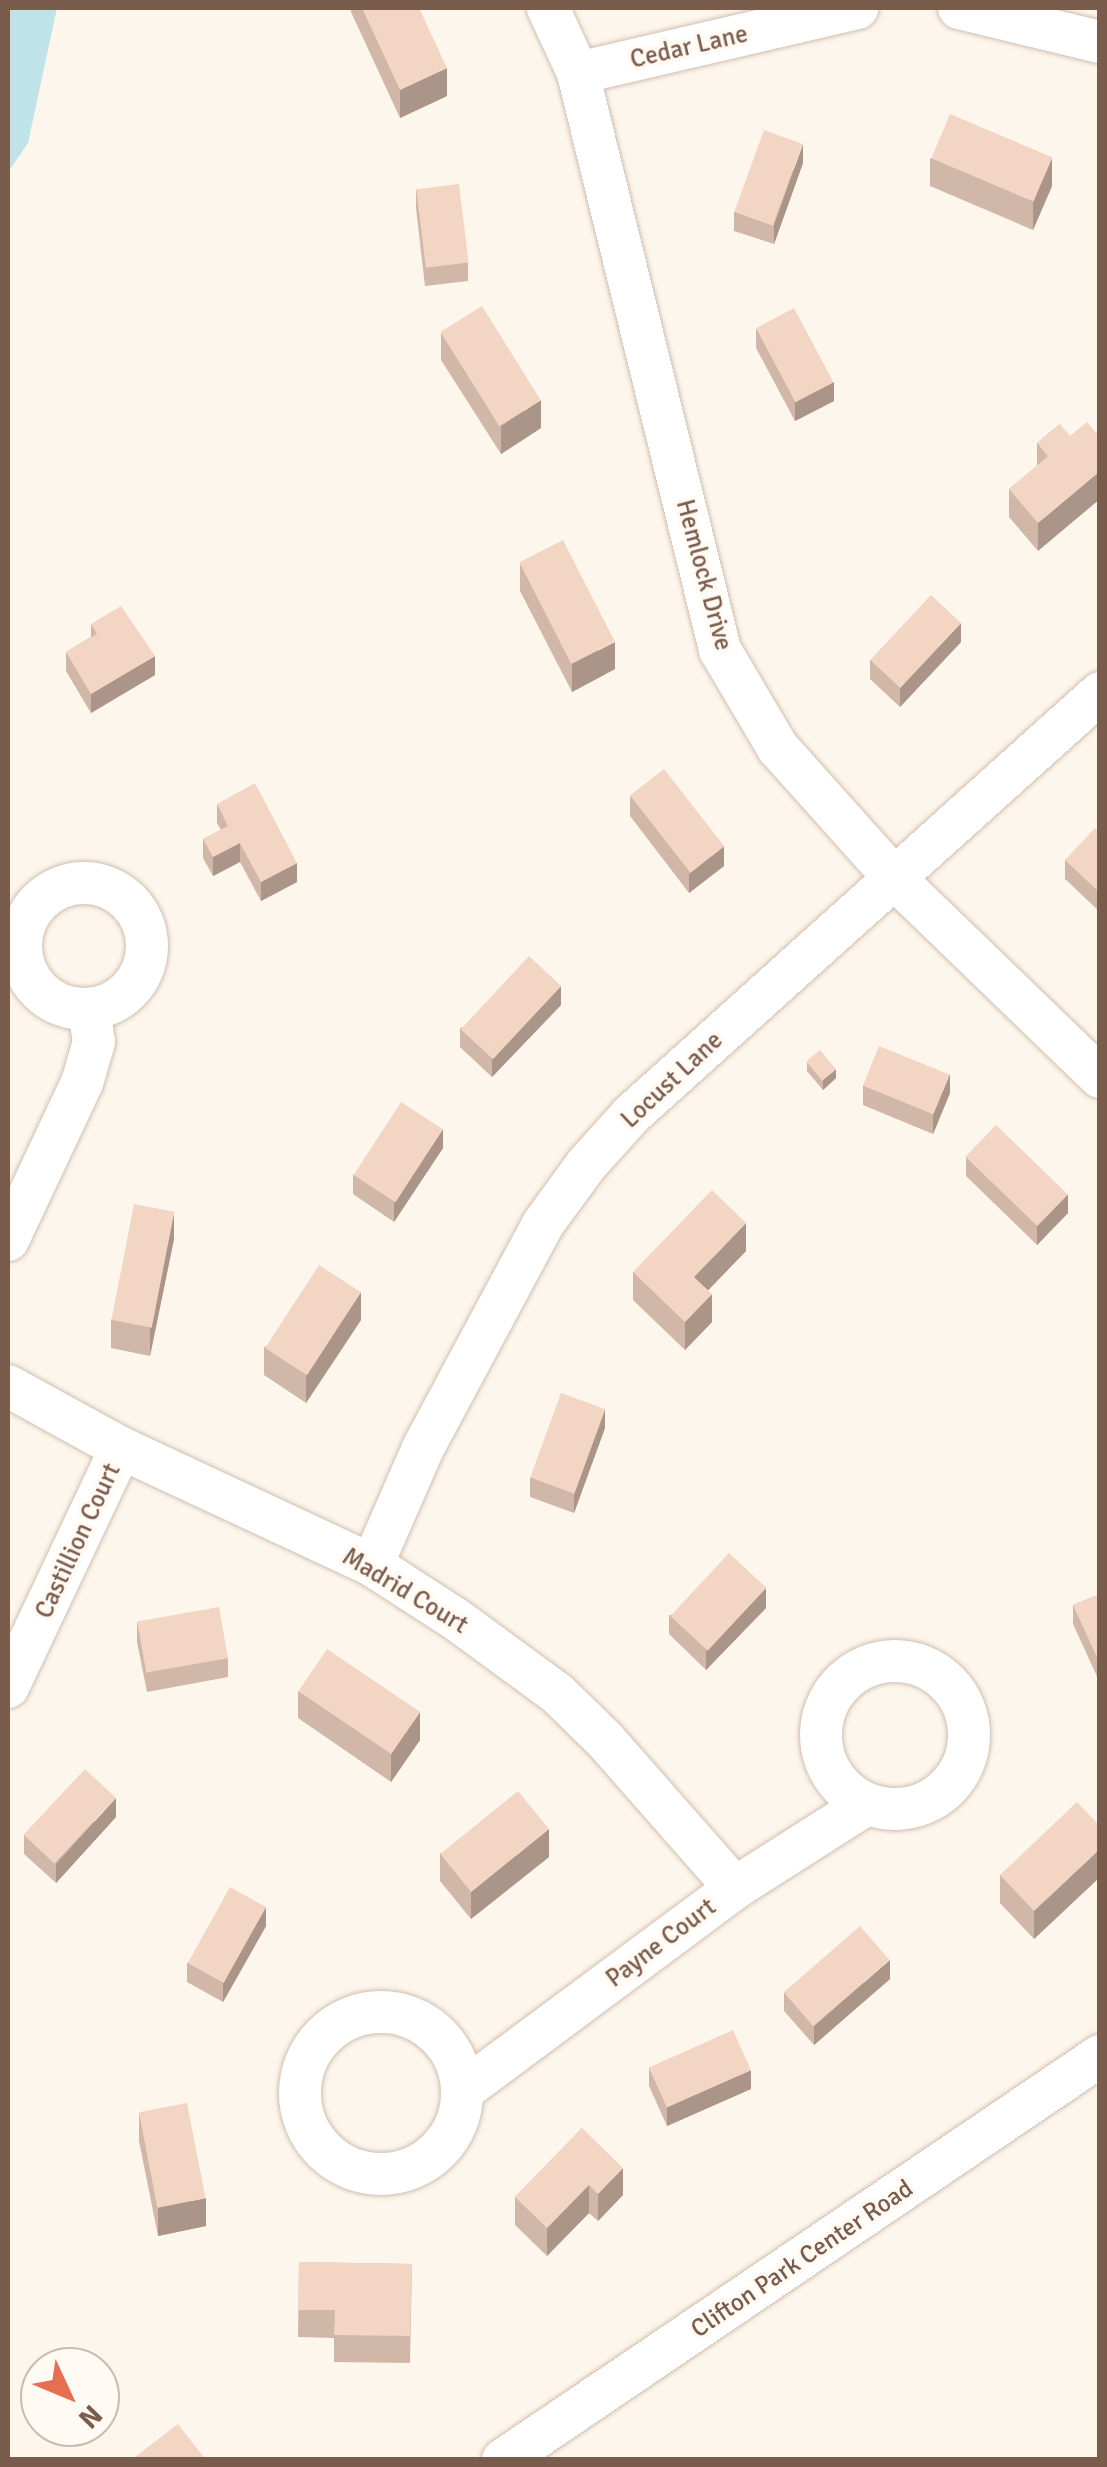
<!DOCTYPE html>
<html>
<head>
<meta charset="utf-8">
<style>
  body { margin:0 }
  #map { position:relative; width:1107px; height:2467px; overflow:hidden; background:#fdf6ec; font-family:Signika,sans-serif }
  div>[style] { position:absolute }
  .water>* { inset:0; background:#bfe3e8 }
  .roads { filter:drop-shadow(0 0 2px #d1beb0) drop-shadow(0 0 2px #d1beb0) }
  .minor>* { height:42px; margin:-21px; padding:0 21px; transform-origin:21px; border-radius:21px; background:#fff }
  .minor>.ring { margin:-21px; padding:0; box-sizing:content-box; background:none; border:42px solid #fff; border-radius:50% }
  .wall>* { inset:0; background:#d1b7a8 }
  .shaded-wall>* { inset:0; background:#aa9588 }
  .building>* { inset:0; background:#f3d5c3; transform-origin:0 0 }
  span { translate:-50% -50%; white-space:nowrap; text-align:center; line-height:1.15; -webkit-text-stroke:8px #fffaf3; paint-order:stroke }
  .street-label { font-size:25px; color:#7a5c4d }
  .frame { position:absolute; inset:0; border:10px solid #7a5c4d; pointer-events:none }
  .north { position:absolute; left:20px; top:2347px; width:100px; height:100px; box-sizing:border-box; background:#fffaf3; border:2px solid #cabbb1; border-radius:50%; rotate:134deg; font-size:28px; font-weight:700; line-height:40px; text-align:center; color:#7a5c4d }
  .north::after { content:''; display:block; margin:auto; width:35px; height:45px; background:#e76f51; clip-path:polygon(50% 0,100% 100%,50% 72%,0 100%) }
</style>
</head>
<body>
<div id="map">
  <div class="water">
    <div style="clip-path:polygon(8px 8px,57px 8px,28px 143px,8px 172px)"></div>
  </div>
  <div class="roads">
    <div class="minor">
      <div style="left:548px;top:8px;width:72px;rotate:65.2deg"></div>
      <div style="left:578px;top:73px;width:594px;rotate:76.17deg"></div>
      <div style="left:720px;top:650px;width:114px;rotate:59.4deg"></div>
      <div style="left:778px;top:748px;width:176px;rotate:48.2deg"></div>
      <div style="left:895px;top:879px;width:285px;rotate:44deg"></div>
      <div style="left:959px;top:8px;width:145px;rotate:13.6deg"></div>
      <div style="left:578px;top:73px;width:287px;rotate:-13.1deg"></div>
      <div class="ring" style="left:21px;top:883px;width:84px;height:84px"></div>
      <div style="left:8px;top:1240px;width:174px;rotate:-64.8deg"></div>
      <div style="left:82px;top:1083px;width:43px;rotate:-73.7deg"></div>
      <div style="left:94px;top:1042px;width:33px;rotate:-99deg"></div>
      <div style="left:8px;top:1386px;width:129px;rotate:28.8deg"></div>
      <div style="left:121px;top:1448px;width:277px;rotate:25deg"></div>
      <div style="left:372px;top:1565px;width:101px;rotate:32.9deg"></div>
      <div style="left:457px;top:1620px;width:125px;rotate:36.2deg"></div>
      <div style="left:558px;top:1694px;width:66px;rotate:44.4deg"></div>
      <div style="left:605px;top:1740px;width:197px;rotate:48.7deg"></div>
      <div style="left:372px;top:1565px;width:128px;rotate:-66.4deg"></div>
      <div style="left:423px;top:1448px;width:254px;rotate:-61.8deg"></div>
      <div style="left:543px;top:1224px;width:73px;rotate:-53.9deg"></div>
      <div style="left:586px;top:1165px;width:69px;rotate:-48deg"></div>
      <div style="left:632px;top:1114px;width:629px;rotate:-41.97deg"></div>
      <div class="ring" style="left:821px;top:1661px;width:106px;height:106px"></div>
      <div style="left:8px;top:1687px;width:264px;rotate:-64.7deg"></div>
      <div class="ring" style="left:300px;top:2012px;width:120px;height:120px"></div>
      <div style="left:462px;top:2091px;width:340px;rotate:-36.6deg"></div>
      <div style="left:735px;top:1888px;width:156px;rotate:-32.5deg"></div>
      <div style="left:503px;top:2460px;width:721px;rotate:-34.09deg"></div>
    </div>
  </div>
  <div class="wall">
    <div style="clip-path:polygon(351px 8px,419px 8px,447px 96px,400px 118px,351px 12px)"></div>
    <div style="clip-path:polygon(930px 158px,1052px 186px,1033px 230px,930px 186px)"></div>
    <div style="clip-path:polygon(803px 163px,774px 244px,734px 231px,734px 212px)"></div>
    <div style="clip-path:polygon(416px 189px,468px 262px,468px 281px,425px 286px,416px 208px)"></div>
    <div style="clip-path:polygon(756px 329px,834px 401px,795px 421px,756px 348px)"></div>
    <div style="clip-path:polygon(441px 332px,541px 428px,501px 454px,441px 360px)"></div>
    <div style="clip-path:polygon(1060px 424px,1038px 551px,1009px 517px,1009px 489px,1037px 466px,1037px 443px)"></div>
    <div style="clip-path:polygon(520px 563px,615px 669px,572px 692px,520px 591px)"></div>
    <div style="clip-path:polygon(91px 624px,155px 675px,91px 713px,66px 671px,66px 652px,91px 637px)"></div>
    <div style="clip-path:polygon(961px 642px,900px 707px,870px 679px,870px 660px)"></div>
    <div style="clip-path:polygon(630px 796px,724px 866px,689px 893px,630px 816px)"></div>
    <div style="clip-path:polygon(217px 804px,297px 882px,261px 901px,240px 862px,213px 876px,203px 858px,203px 839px,221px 830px,217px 823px)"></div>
    <div style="clip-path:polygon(1100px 833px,1100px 912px,1065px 879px,1065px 860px)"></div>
    <div style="clip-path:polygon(561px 1005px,492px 1077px,460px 1047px,460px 1028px)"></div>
    <div style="clip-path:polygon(807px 1062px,836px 1078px,823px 1090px,807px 1071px)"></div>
    <div style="clip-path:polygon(863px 1086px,950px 1093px,933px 1134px,863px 1105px)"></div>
    <div style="clip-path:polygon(443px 1148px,394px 1222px,353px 1194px,353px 1175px)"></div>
    <div style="clip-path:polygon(966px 1157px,1068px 1213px,1037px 1245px,966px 1176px)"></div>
    <div style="clip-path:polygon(174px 1239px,150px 1356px,111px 1348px,111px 1320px)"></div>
    <div style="clip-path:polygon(746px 1251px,708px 1290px,712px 1322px,685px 1350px,633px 1300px,633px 1272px)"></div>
    <div style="clip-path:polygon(361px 1320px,306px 1403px,264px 1375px,264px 1347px)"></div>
    <div style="clip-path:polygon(605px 1428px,574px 1513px,530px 1497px,530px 1478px)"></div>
    <div style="clip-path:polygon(1100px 1594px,1100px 1683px,1073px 1624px,1073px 1605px)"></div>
    <div style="clip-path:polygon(766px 1608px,706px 1670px,669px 1634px,669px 1615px)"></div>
    <div style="clip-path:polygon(137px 1622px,228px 1658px,228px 1677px,147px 1692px,137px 1642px)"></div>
    <div style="clip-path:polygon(298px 1691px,420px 1740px,391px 1782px,298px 1718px)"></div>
    <div style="clip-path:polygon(116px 1817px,56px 1883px,24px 1854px,24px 1835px)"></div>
    <div style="clip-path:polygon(1100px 1826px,1100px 1877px,1034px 1939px,1000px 1903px,1000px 1875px)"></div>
    <div style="clip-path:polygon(440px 1853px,549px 1857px,471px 1919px,440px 1881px)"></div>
    <div style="clip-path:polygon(266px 1926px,223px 2002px,187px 1982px,187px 1963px)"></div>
    <div style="clip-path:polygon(890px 1979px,814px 2045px,784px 2011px,784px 1992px)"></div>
    <div style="clip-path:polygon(649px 2067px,751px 2089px,667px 2126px,649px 2086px)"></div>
    <div style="clip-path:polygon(139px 2114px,206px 2226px,158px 2236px,139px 2141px)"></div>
    <div style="clip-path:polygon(582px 2128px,623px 2195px,598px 2221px,589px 2213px,547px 2256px,515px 2225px,515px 2197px)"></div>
    <div style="clip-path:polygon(299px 2262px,412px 2264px,410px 2363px,334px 2362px,334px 2338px,298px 2337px)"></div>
  </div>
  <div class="shaded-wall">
    <div style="clip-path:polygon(447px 68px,447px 96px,400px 118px,400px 90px)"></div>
    <div style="clip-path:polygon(803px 144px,803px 163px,774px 244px,774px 225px)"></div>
    <div style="clip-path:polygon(1052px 158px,1052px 186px,1033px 230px,1033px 202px)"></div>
    <div style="clip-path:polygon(834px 382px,834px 401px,795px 421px,795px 402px)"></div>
    <div style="clip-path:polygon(541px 400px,541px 428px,501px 454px,501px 426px)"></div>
    <div style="clip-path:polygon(1100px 471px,1100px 499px,1038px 551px,1038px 523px)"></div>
    <div style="clip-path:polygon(961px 623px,961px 642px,900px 707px,900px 688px)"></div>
    <div style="clip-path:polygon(615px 642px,615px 669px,572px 692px,572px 664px)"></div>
    <div style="clip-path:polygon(155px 656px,155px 675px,91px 713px,91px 694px)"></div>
    <div style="clip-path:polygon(240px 843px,240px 862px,213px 876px,213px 857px)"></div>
    <div style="clip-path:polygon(724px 846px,724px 866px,689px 893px,689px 874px)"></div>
    <div style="clip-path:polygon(297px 863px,297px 882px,261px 901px,261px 882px)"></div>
    <div style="clip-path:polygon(561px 986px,561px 1005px,492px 1077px,492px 1058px)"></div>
    <div style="clip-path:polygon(836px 1069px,836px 1078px,823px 1090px,823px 1080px)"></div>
    <div style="clip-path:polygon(950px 1074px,950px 1093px,933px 1134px,933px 1115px)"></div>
    <div style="clip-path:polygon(443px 1129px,443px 1148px,394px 1222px,394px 1202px)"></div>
    <div style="clip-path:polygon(1068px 1194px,1068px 1213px,1037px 1245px,1037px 1226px)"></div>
    <div style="clip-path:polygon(174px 1212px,174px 1239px,150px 1356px,150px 1328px)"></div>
    <div style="clip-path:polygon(746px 1223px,746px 1251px,694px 1305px,694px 1277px)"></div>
    <div style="clip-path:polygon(361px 1292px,361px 1320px,306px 1403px,306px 1375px)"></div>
    <div style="clip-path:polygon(712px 1294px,712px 1322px,685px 1350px,685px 1322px)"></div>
    <div style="clip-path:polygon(605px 1409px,605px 1428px,574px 1513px,574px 1494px)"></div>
    <div style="clip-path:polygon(766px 1588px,766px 1608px,706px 1670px,706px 1651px)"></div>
    <div style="clip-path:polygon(420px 1712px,420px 1740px,391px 1782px,391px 1754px)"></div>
    <div style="clip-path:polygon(116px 1798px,116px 1817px,56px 1883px,56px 1864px)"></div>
    <div style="clip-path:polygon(549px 1829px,549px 1857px,471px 1919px,471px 1892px)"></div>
    <div style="clip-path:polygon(1100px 1849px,1100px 1877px,1034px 1939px,1034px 1911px)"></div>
    <div style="clip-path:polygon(266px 1907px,266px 1926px,223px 2002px,223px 1983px)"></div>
    <div style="clip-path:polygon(890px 1960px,890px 1979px,814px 2045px,814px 2026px)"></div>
    <div style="clip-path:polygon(751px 2070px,751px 2089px,667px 2126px,667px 2107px)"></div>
    <div style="clip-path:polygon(623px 2168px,623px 2195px,598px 2221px,598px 2194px)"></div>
    <div style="clip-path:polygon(589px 2185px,589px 2213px,547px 2256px,547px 2228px)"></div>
    <div style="clip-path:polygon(206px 2198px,206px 2226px,158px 2236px,158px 2208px)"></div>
  </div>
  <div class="building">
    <div style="clip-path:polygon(362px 8px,419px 8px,447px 68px,400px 90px)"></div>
    <div style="left:950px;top:114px;width:111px;height:48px;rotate:23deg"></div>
    <div style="left:764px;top:130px;width:41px;height:87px;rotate:20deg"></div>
    <div style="left:459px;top:184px;width:79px;height:43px;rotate:83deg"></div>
    <div style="left:482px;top:306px;width:111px;height:49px;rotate:58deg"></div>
    <div style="left:794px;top:308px;width:84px;height:43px;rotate:62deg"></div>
    <div style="clip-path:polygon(1087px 422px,1100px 437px,1100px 471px,1038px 523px,1009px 489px,1048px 456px,1037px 443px,1060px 424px,1070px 436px)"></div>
    <div style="left:563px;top:540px;width:114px;height:49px;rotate:63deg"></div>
    <div style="left:931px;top:595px;width:41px;height:89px;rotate:43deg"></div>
    <div style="clip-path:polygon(121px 606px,155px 656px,91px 694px,66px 652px,97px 634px,91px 624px)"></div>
    <div style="left:664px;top:769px;width:98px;height:43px;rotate:52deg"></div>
    <div style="clip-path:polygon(255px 783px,297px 863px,261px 882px,240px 843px,213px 857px,203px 839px,228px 826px,217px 804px)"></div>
    <div style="clip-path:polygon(1095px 828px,1100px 833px,1100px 893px,1065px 860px)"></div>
    <div style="left:529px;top:956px;width:44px;height:100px;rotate:43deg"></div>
    <div style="left:879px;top:1046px;width:76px;height:43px;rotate:22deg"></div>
    <div style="left:820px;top:1050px;width:25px;height:18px;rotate:50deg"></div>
    <div style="left:401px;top:1102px;width:50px;height:87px;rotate:33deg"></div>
    <div style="left:996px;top:1125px;width:100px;height:44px;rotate:44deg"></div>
    <div style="clip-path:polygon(712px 1190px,746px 1223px,694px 1277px,712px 1294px,685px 1322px,633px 1272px)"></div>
    <div style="left:134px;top:1204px;width:41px;height:118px;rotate:11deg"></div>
    <div style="left:319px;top:1265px;width:50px;height:99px;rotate:33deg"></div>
    <div style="left:561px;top:1393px;width:47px;height:90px;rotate:20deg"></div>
    <div style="left:729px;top:1553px;width:51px;height:86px;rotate:43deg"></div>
    <div style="clip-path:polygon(1100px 1594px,1100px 1664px,1073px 1605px)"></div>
    <div style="left:219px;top:1607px;width:52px;height:83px;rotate:80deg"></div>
    <div style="left:327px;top:1649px;width:112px;height:51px;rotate:34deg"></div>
    <div style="left:85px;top:1769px;width:42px;height:90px;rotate:43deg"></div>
    <div style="left:518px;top:1791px;width:49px;height:100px;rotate:51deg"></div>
    <div style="clip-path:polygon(1077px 1802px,1100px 1826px,1100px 1849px,1034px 1911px,1000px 1875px)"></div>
    <div style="left:230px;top:1887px;width:41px;height:87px;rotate:29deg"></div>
    <div style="left:860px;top:1926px;width:45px;height:101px;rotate:49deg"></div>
    <div style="left:733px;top:2030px;width:44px;height:92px;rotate:66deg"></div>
    <div style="left:187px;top:2103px;width:97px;height:49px;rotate:79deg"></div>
    <div style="clip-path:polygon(582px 2128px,623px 2168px,598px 2194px,589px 2185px,547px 2228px,515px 2197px)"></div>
    <div style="clip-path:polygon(299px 2262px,412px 2264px,410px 2336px,334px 2335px,335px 2310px,298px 2310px)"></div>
    <div style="clip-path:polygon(178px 2424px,206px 2460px,131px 2460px)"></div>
  </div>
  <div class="street-label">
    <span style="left:689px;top:47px;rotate:-13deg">Cedar Lane</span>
    <span style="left:704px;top:575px;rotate:75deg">Hemlock Drive</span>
    <span style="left:672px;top:1080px;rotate:-43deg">Locust Lane</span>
    <span style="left:78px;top:1541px;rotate:-65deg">Castillion Court</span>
    <span style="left:405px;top:1591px;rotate:31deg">Madrid Court</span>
    <span style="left:661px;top:1943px;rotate:-37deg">Payne Court</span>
    <span style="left:802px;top:2259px;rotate:-34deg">Clifton Park Center Road</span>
  </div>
  <div class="frame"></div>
  <div class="north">N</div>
</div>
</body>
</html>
